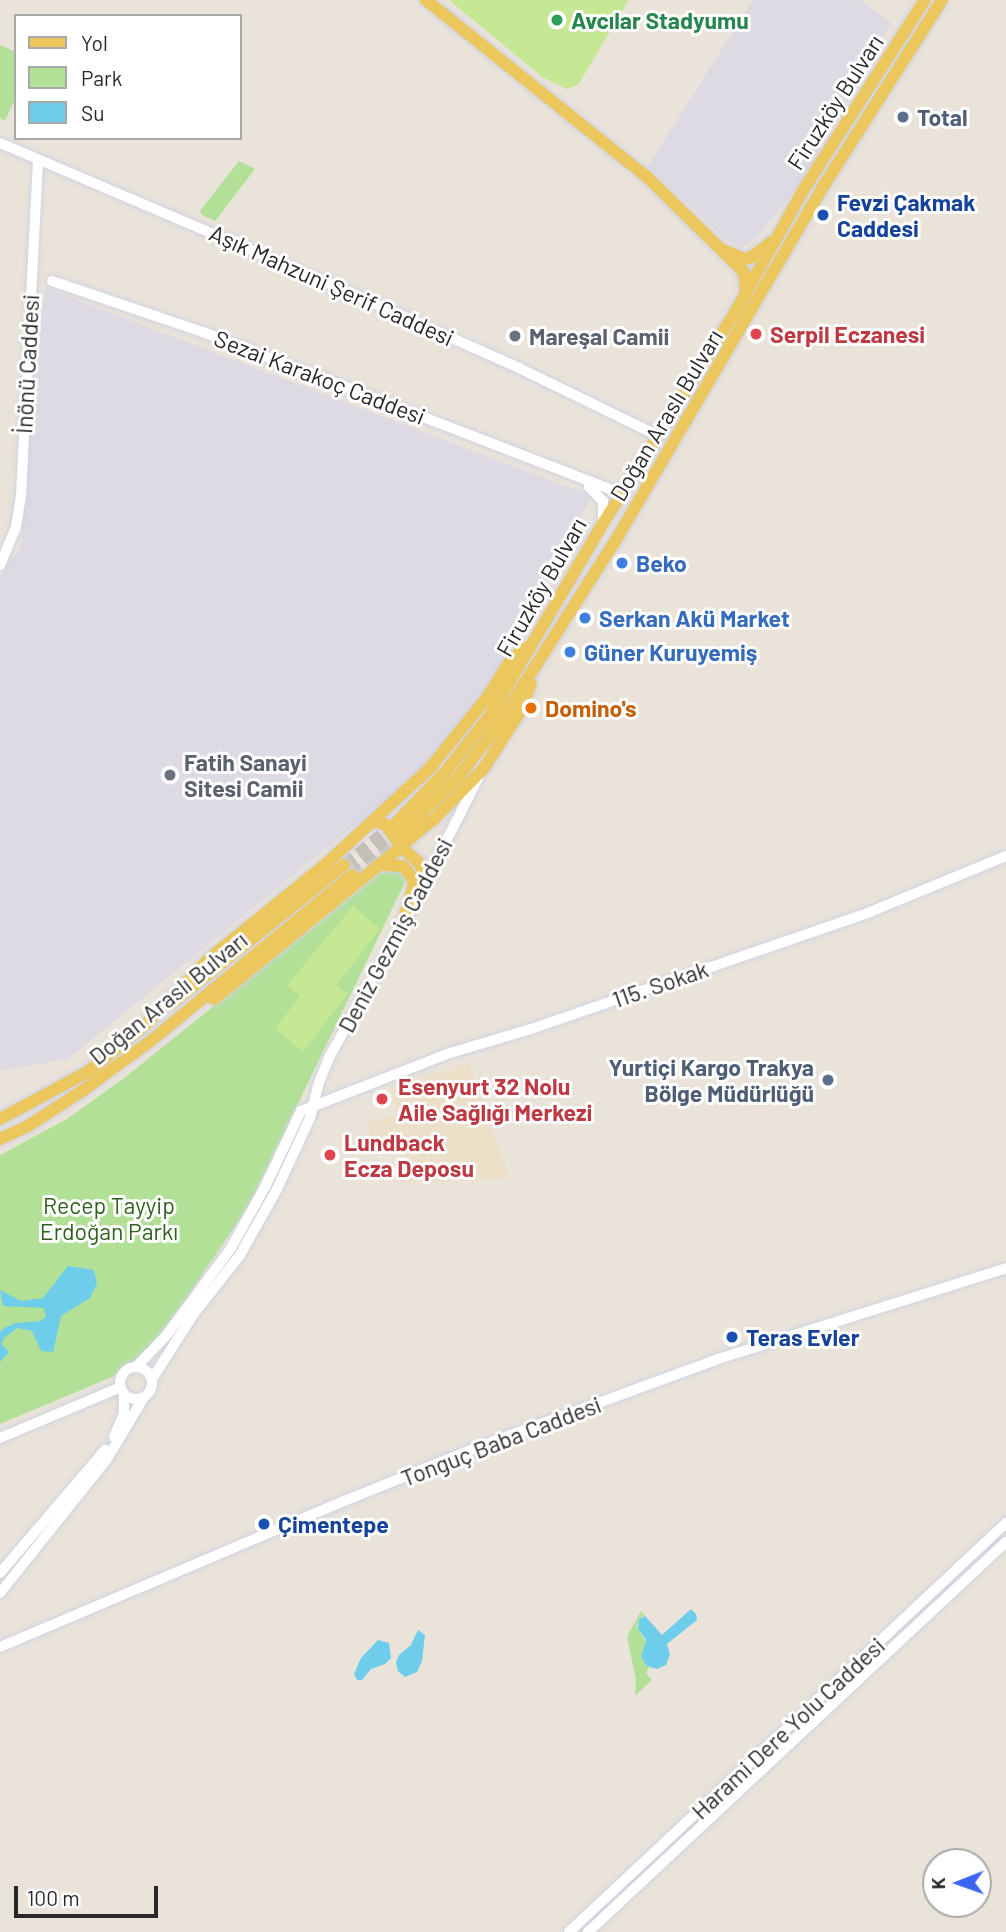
<!DOCTYPE html>
<html>
<head>
<meta charset="utf-8">
<style>
  body { margin:0 }
  #map { position:relative; width:1006px; height:1932px; overflow:hidden; background:#eae3da; font-family:Barlow,sans-serif }
  div>[style] { position:absolute }
  .industrial>* { inset:0; background:#dddae3 }
  .education>* { inset:0; background:#ece0c9 }
  .green>* { inset:0; background:#b2e097 }
  .pitch>* { inset:0; background:#c6e793 }
  .water>* { inset:0; background:#6ecdeb }
  .primary-tunnel>* { height:12px; margin-top:-6px; transform-origin:0; background:repeating-linear-gradient(90deg,#c3beb6 0 12px,transparent 0 18px) }
  .roads { filter:drop-shadow(0 0 2px #cfd3e1) drop-shadow(0 0 2px #cfd3e1) }
  .secondary>* { height:10px; margin:-5px; padding:0 5px; transform-origin:5px; border-radius:5px; background:#fff }
  .secondary>.ring { margin:-5px; padding:0; box-sizing:content-box; background:none; border:10px solid #fff; border-radius:50% }
  .primary>* { height:12px; margin:-6px; padding:0 6px; transform-origin:6px; border-radius:6px; background:#ecc75d }
  .dots>* { width:19px; height:19px; translate:-50% -50%; box-sizing:border-box; border:4px solid #fff; border-radius:50% }
  span { translate:-50% -50%; white-space:nowrap; text-align:center; line-height:1.15; -webkit-text-stroke:6px #fff; paint-order:stroke }
  .leisure-label { font-size:23px; color:#27864d; font-weight:700 }
  .left { translate:0 -50%; text-align:left }
  .street-label { font-size:23px; color:#282828 }
  .service-label { font-size:23px; color:#4e5e75; font-weight:700 }
  .right { translate:-100% -50%; text-align:right }
  .transit-label { font-size:23px; color:#164399; font-weight:700 }
  .health-label { font-size:23px; color:#be3a42; font-weight:700 }
  .worship-label { font-size:23px; color:#5b616d; font-weight:700 }
  .shop-label { font-size:23px; color:#366cbe; font-weight:700 }
  .food-label { font-size:23px; color:#c56008; font-weight:700 }
  .park-label { font-size:23px; color:#2c621b }
  .legend { position:absolute; left:14px; top:14px; width:228px; height:126px; box-sizing:border-box; background:#fff; border:2px solid #a9a9a9; margin:0; padding:9px 12px; list-style:none; font-size:21px; color:#282828 }
  .legend li { display:flex; align-items:center; gap:14px; height:35px }
  .legend b { width:35px; border:2px solid #a9a9a9 }
  .north { position:absolute; left:922px; top:1848px; width:70px; height:70px; box-sizing:border-box; background:#fff; border:2px solid #a9a9a9; border-radius:50%; rotate:269deg; font-size:19px; font-weight:700; line-height:28px; text-align:center; color:#282828 }
  .north::after { content:''; display:block; margin:auto; width:24px; height:32px; background:#3c64f5; clip-path:polygon(50% 0,100% 100%,50% 72%,0 100%) }
  .scale { position:absolute; left:14px; top:1886px; width:144px; height:32px; box-sizing:border-box; border:4px solid #282828; border-top:0; padding-left:9px; font-size:21px; line-height:24px; white-space:nowrap; color:#282828; -webkit-text-stroke:5px #fff; paint-order:stroke }
</style>
</head>
<body>
<div id="map">
  <div class="industrial">
    <div style="clip-path:polygon(753px 0,860px 0,891px 22px,807px 174px,758px 236px,741px 248px,725px 239px,648px 166px)"></div>
    <div style="clip-path:polygon(45px 288px,592px 496px,491px 683px,456px 734px,380px 810px,346px 832px,68px 1059px,0 1071px,0 575px,21px 548px,28px 420px)"></div>
  </div>
  <div class="education">
    <div style="clip-path:polygon(469px 1063px,510px 1179px,402px 1183px,408px 1145px,404px 1135px,371px 1139px,367px 1122px,399px 1114px,390px 1089px)"></div>
  </div>
  <div class="green">
    <div style="clip-path:polygon(0 45px,16px 52px,16px 97px,5px 121px,0 118px)"></div>
    <div style="clip-path:polygon(239px 161px,255px 169px,215px 221px,202px 215px,200px 211px)"></div>
    <div style="clip-path:polygon(397px 868px,407px 878px,248px 1207px,181px 1306px,143px 1356px,112px 1377px,0 1424px,0 1155px,67px 1119px,124px 1078px,380px 873px)"></div>
    <div style="clip-path:polygon(641px 1611px,645px 1615px,639px 1619px,637px 1627px,646px 1642px,641px 1657px,649px 1668px,646px 1673px,652px 1680px,635px 1696px,636px 1680px,627px 1637px)"></div>
  </div>
  <div class="pitch">
    <div style="clip-path:polygon(449px 0,629px 0,578px 85px,566px 89px,542px 77px)"></div>
    <div style="clip-path:polygon(353px 906px,380px 929px,337px 984px,328px 978px,347px 994px,303px 1052px,275px 1029px,300px 996px,287px 985px)"></div>
  </div>
  <div class="water">
    <div style="clip-path:polygon(68px 1266px,94px 1270px,97px 1283px,90px 1298px,61px 1316px,53px 1352px,41px 1351px,32px 1331px,17px 1328px,4px 1338px,1px 1344px,9px 1352px,0 1362px,0 1332px,4px 1328px,16px 1323px,41px 1321px,46px 1316px,44px 1308px,3px 1306px,0 1290px,21px 1301px,43px 1298px)"></div>
    <div style="clip-path:polygon(691px 1609px,696px 1614px,697px 1620px,667px 1644px,670px 1654px,666px 1665px,657px 1669px,647px 1666px,641px 1657px,646px 1640px,638px 1629px,639px 1619px,645px 1616px,662px 1635px)"></div>
    <div style="clip-path:polygon(418px 1630px,425px 1635px,422px 1661px,417px 1672px,405px 1677px,398px 1671px,396px 1662px,399px 1655px,411px 1645px)"></div>
    <div style="clip-path:polygon(378px 1640px,389px 1643px,391px 1658px,385px 1664px,371px 1669px,362px 1680px,357px 1680px,354px 1674px,361px 1658px)"></div>
  </div>
  <div class="primary-tunnel">
    <div style="left:344px;top:865px;width:65px;rotate:-38.8deg"></div>
    <div style="left:352px;top:875px;width:65px;rotate:-40.6deg"></div>
  </div>
  <div class="roads">
    <div class="secondary">
      <div style="left:0;top:143px;width:374px;rotate:23.1deg"></div>
      <div style="left:344px;top:290px;width:192px;rotate:24deg"></div>
      <div style="left:519px;top:368px;width:156px;rotate:25.9deg"></div>
      <div style="left:52px;top:281px;width:159px;rotate:18.7deg"></div>
      <div style="left:203px;top:332px;width:449px;rotate:21.1deg"></div>
      <div style="left:589px;top:487px;width:20px;rotate:45deg"></div>
      <div style="left:603px;top:501px;width:22px;rotate:90deg"></div>
      <div style="left:0;top:565px;width:41px;rotate:-67.2deg"></div>
      <div style="left:16px;top:527px;width:31px;rotate:-81deg"></div>
      <div style="left:21px;top:496px;width:337px;rotate:-87.1deg"></div>
      <div style="left:137px;top:1366px;width:42px;rotate:-46deg"></div>
      <div style="left:166px;top:1336px;width:109px;rotate:-53.5deg"></div>
      <div style="left:231px;top:1248px;width:70px;rotate:-60.9deg"></div>
      <div style="left:265px;top:1187px;width:84px;rotate:-64.7deg"></div>
      <div style="left:301px;top:1111px;width:160px;rotate:-21.3deg"></div>
      <div style="left:450px;top:1053px;width:84px;rotate:-16.5deg"></div>
      <div style="left:531px;top:1029px;width:359px;rotate:-19deg"></div>
      <div style="left:870px;top:912px;width:147px;rotate:-22.4deg"></div>
      <div class="ring" style="left:120px;top:1367px;width:22px;height:22px"></div>
      <div style="left:152px;top:1379px;width:76px;rotate:-57.4deg"></div>
      <div style="left:193px;top:1315px;width:76px;rotate:-51.9deg"></div>
      <div style="left:240px;top:1255px;width:76px;rotate:-60.7deg"></div>
      <div style="left:277px;top:1189px;width:78px;rotate:-65.1deg"></div>
      <div style="left:310px;top:1118px;width:34px;rotate:-76deg"></div>
      <div style="left:318px;top:1085px;width:31px;rotate:-68deg"></div>
      <div style="left:330px;top:1056px;width:195px;rotate:-61.2deg"></div>
      <div style="left:424px;top:885px;width:120px;rotate:-63.2deg"></div>
      <div style="left:114px;top:1437px;width:26px;rotate:-67deg"></div>
      <div style="left:124px;top:1413px;width:20px;rotate:-90deg"></div>
      <div style="left:0;top:1438px;width:131px;rotate:-22.9deg"></div>
      <div style="left:0;top:1573px;width:162px;rotate:-49.5deg"></div>
      <div style="left:0;top:1593px;width:171px;rotate:-51.4deg"></div>
      <div style="left:107px;top:1459px;width:72px;rotate:-59.2deg"></div>
      <div style="left:0;top:1647px;width:374px;rotate:-23deg"></div>
      <div style="left:344px;top:1501px;width:144px;rotate:-21.9deg"></div>
      <div style="left:478px;top:1447px;width:256px;rotate:-20.1deg"></div>
      <div style="left:718px;top:1359px;width:302px;rotate:-17.5deg"></div>
      <div style="left:569px;top:1932px;width:599px;rotate:-43.1deg"></div>
      <div style="left:588px;top:1932px;width:572px;rotate:-43.02deg"></div>
    </div>
    <div class="primary">
      <div style="left:426px;top:0;width:282px;rotate:38.7deg"></div>
      <div style="left:646px;top:176px;width:137px;rotate:44.4deg"></div>
      <div style="left:744px;top:272px;width:22px;rotate:85deg"></div>
      <div style="left:723px;top:250px;width:23px;rotate:23deg"></div>
      <div style="left:744px;top:259px;width:8px;rotate:-14deg"></div>
      <div style="left:752px;top:257px;width:24px;rotate:-38deg"></div>
      <div style="left:373px;top:821px;width:14px;rotate:17deg"></div>
      <div style="left:386px;top:825px;width:27px;rotate:56deg"></div>
      <div style="left:401px;top:847px;width:21px;rotate:41deg"></div>
      <div style="left:417px;top:861px;width:8px;rotate:50deg"></div>
      <div style="left:422px;top:867px;width:18px;rotate:84deg"></div>
      <div style="left:395px;top:824px;width:74px;rotate:-46.1deg"></div>
      <div style="left:446px;top:771px;width:69px;rotate:-51.5deg"></div>
      <div style="left:489px;top:717px;width:217px;rotate:-59.5deg"></div>
      <div style="left:599px;top:530px;width:261px;rotate:-58deg"></div>
      <div style="left:737px;top:309px;width:137px;rotate:-60.8deg"></div>
      <div style="left:804px;top:189px;width:224px;rotate:-57.4deg"></div>
      <div style="left:401px;top:833px;width:80px;rotate:-44.5deg"></div>
      <div style="left:458px;top:777px;width:62px;rotate:-52.2deg"></div>
      <div style="left:496px;top:728px;width:225px;rotate:-57.5deg"></div>
      <div style="left:617px;top:538px;width:403px;rotate:-59.6deg"></div>
      <div style="left:821px;top:190px;width:225px;rotate:-57.5deg"></div>
      <div style="left:402px;top:845px;width:43px;rotate:-39.3deg"></div>
      <div style="left:435px;top:818px;width:70px;rotate:-45.6deg"></div>
      <div style="left:484px;top:768px;width:67px;rotate:-57.3deg"></div>
      <div style="left:520px;top:712px;width:30px;rotate:-69deg"></div>
      <div style="left:383px;top:865px;width:20px;rotate:3deg"></div>
      <div style="left:403px;top:866px;width:14px;rotate:51deg"></div>
      <div style="left:412px;top:877px;width:8px;rotate:76deg"></div>
      <div style="left:414px;top:885px;width:41px;rotate:107.1deg"></div>
      <div style="left:214px;top:999px;width:241px;rotate:-39.1deg"></div>
      <div style="left:171px;top:1004px;width:222px;rotate:-38.8deg"></div>
      <div style="left:145px;top:1025px;width:92px;rotate:-45.9deg"></div>
      <div style="left:209px;top:959px;width:152px;rotate:-39.1deg"></div>
      <div style="left:327px;top:863px;width:140px;rotate:-42.7deg"></div>
      <div style="left:430px;top:768px;width:92px;rotate:-51.1deg"></div>
      <div style="left:488px;top:696px;width:41px;rotate:-57.8deg"></div>
      <div style="left:510px;top:661px;width:20px;rotate:-41deg"></div>
      <div style="left:0;top:1119px;width:101px;rotate:-28.3deg"></div>
      <div style="left:89px;top:1071px;width:80px;rotate:-39.4deg"></div>
      <div style="left:0;top:1139px;width:31px;rotate:-25deg"></div>
      <div style="left:28px;top:1126px;width:68px;rotate:-33deg"></div>
      <div style="left:85px;top:1089px;width:83px;rotate:-36.2deg"></div>
      <div style="left:152px;top:1040px;width:259px;rotate:-39.5deg"></div>
    </div>
  </div>
  <div class="dots">
    <div style="left:557px;top:20px;background:#2e9e5b"></div>
    <div style="left:903px;top:117px;background:#5c6f8a"></div>
    <div style="left:823px;top:215px;background:#1a4fb4"></div>
    <div style="left:756px;top:334px;background:#e0444e"></div>
    <div style="left:515px;top:336px;background:#6b7280"></div>
    <div style="left:622px;top:563px;background:#3f7fe0"></div>
    <div style="left:585px;top:618px;background:#3f7fe0"></div>
    <div style="left:570px;top:652px;background:#3f7fe0"></div>
    <div style="left:531px;top:708px;background:#e8710a"></div>
    <div style="left:170px;top:775px;background:#6b7280"></div>
    <div style="left:828px;top:1080px;background:#5c6f8a"></div>
    <div style="left:382px;top:1099px;background:#e0444e"></div>
    <div style="left:330px;top:1155px;background:#e0444e"></div>
    <div style="left:732px;top:1337px;background:#1a4fb4"></div>
    <div style="left:264px;top:1524px;background:#1a4fb4"></div>
  </div>
  <div class="leisure-label">
    <span class="left" style="left:571px;top:20px">Avcılar Stadyumu</span>
  </div>
  <div class="street-label">
    <span style="left:835px;top:102px;rotate:-57deg">Firuzköy Bulvarı</span>
    <span style="left:332px;top:285px;rotate:24deg">Aşık Mahzuni Şerif Caddesi</span>
    <span style="left:27px;top:364px;rotate:-87deg">İnönü Caddesi</span>
    <span style="left:320px;top:377px;rotate:21deg">Sezai Karakoç Caddesi</span>
    <span style="left:666px;top:415px;rotate:-59deg">Doğan Araslı Bulvarı</span>
    <span style="left:541px;top:587px;rotate:-60deg">Firuzköy Bulvarı</span>
    <span style="left:395px;top:935px;rotate:-62deg">Deniz Gezmiş Caddesi</span>
    <span style="left:660px;top:984px;rotate:-19deg">115. Sokak</span>
    <span style="left:168px;top:998px;rotate:-39deg">Doğan Araslı Bulvarı</span>
    <span style="left:501px;top:1441px;rotate:-21deg">Tonguç Baba Caddesi</span>
    <span style="left:788px;top:1728px;rotate:-43deg">Harami Dere Yolu Caddesi</span>
  </div>
  <div class="service-label">
    <span class="left" style="left:917px;top:117px">Total</span>
    <span class="right" style="left:814px;top:1080px">Yurtiçi Kargo Trakya<br>Bölge Müdürlüğü</span>
  </div>
  <div class="transit-label">
    <span class="left" style="left:837px;top:215px">Fevzi Çakmak<br>Caddesi</span>
    <span class="left" style="left:746px;top:1337px">Teras Evler</span>
    <span class="left" style="left:278px;top:1524px">Çimentepe</span>
  </div>
  <div class="health-label">
    <span class="left" style="left:770px;top:334px">Serpil Eczanesi</span>
    <span class="left" style="left:398px;top:1099px">Esenyurt 32 Nolu<br>Aile Sağlığı Merkezi</span>
    <span class="left" style="left:344px;top:1155px">Lundback<br>Ecza Deposu</span>
  </div>
  <div class="worship-label">
    <span class="left" style="left:529px;top:336px">Mareşal Camii</span>
    <span class="left" style="left:184px;top:775px">Fatih Sanayi<br>Sitesi Camii</span>
  </div>
  <div class="shop-label">
    <span class="left" style="left:636px;top:563px">Beko</span>
    <span class="left" style="left:599px;top:618px">Serkan Akü Market</span>
    <span class="left" style="left:584px;top:652px">Güner Kuruyemiş</span>
  </div>
  <div class="food-label">
    <span class="left" style="left:545px;top:708px">Domino's</span>
  </div>
  <div class="park-label">
    <span style="left:109px;top:1218px">Recep Tayyip<br>Erdoğan Parkı</span>
  </div>
  <ul class="legend">
  <li><b style="height:9px;background:#ecc75d"></b>Yol</li>
  <li><b style="height:19px;background:#b2e097"></b>Park</li>
  <li><b style="height:19px;background:#6ecdeb"></b>Su</li>
  </ul>
  <div class="north">K</div>
  <div class="scale">100 m</div>
</div>
</body>
</html>
